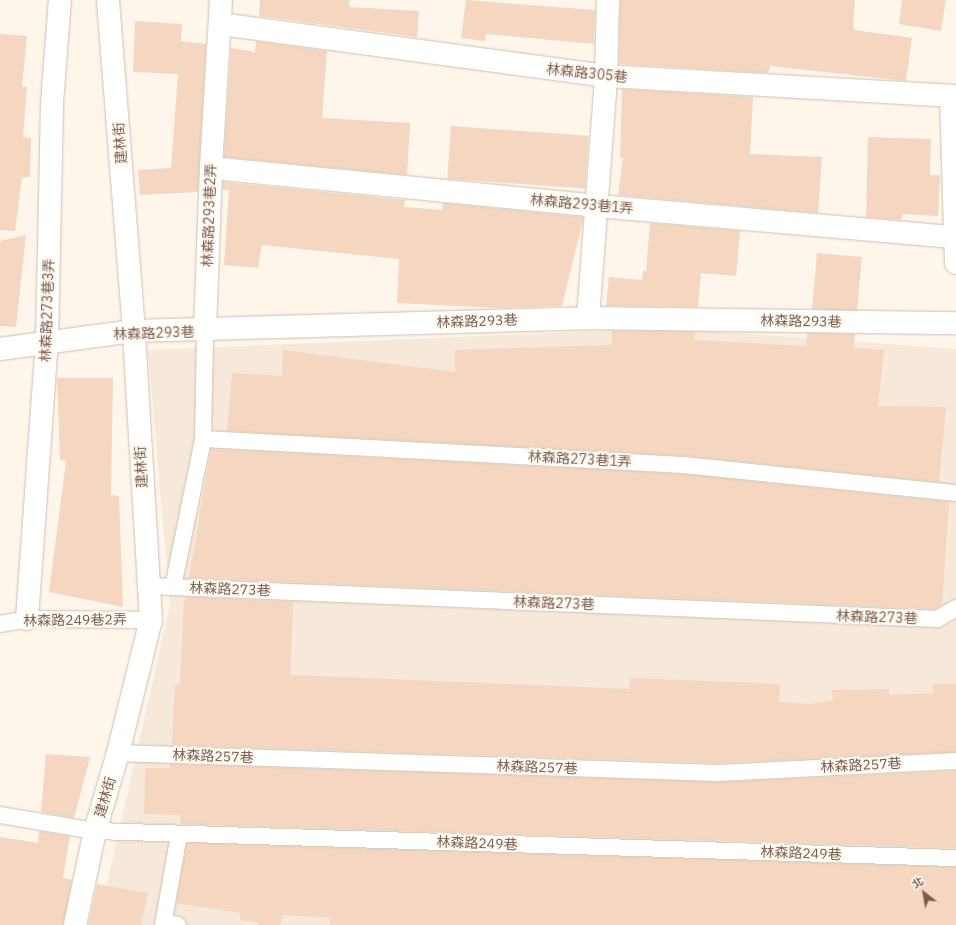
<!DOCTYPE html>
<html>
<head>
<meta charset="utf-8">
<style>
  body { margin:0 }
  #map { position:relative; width:956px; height:925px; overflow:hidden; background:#fef6eb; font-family:"IBM Plex Sans","Noto Sans TC",sans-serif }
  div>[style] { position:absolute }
  .residential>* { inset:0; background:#f6e9d9 }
  .building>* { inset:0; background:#f4d6c1; transform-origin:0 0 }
  .roads { filter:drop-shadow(0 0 1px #d2beaf) drop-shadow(0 0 1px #d2beaf) }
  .lane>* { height:16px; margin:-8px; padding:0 8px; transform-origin:8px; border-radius:8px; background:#fff }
  .street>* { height:22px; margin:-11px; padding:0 11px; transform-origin:11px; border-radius:11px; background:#fff }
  span { translate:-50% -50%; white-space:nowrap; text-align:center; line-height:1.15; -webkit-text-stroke:4px #fffaf3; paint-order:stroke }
  .street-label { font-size:14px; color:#7b5d4b }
  .north { position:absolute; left:904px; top:873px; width:40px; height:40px; -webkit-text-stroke:3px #fffaf3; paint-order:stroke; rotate:329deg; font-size:11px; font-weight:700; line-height:16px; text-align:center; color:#7b5d4b }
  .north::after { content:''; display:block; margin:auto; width:14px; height:18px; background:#7b5d4b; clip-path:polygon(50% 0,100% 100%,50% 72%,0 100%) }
</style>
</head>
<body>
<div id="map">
  <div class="residential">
    <div style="clip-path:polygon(670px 328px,956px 349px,956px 925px,98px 925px,170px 604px,148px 350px)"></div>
  </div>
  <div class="building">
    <div style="clip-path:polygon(260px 0,350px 0,349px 7px,419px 11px,417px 37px,259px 16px)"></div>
    <div style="clip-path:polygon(466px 0,595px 10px,594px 44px,486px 34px,485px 41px,461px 38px)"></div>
    <div style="clip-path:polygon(620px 0,855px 0,853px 27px,855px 30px,912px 38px,906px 81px,771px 66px,768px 73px,619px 64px)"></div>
    <div style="clip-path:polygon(902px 0,946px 0,941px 31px,899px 24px)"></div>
    <div style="clip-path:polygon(135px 21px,182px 24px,181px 41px,206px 44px,198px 192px,140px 195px,138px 170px,171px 168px,178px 74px,133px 72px)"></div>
    <div style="clip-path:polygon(0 34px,27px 36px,22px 87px,27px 87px,23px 137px,31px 138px,30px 177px,22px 177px,15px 231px,0 230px)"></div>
    <div style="clip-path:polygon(256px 41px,327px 51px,322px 118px,410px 123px,407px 175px,224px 157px,231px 48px,255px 52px)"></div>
    <div style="clip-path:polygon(622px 89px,753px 97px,750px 154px,822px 157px,818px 213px,618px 195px,623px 158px,620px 158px)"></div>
    <div style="left:451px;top:126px;width:138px;height:53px;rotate:4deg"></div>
    <div style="clip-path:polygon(868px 137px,931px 139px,930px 175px,940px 175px,938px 216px,903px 214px,901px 220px,866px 217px)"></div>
    <div style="clip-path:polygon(223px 182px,405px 200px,404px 207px,442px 210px,443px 203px,583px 217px,583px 220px,562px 306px,499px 308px,397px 303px,399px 259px,262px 245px,258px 268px,224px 265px,229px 190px,223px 190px)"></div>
    <div style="clip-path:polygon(650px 223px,740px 231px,736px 276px,701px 273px,698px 307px,606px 306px,609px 277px,642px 280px,643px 271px,646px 271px)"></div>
    <div style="clip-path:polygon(26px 235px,16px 327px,0 326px,0 241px)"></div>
    <div style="left:817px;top:253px;width:45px;height:56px;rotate:5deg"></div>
    <div style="clip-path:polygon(612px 331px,695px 332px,694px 340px,806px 346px,807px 333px,855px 334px,853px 348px,884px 350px,878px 406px,946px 407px,939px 482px,685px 456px,227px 431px,232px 373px,282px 376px,283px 350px,455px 372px,455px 350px,612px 345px)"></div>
    <div style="clip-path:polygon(57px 378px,113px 378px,111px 495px,119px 496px,123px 607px,49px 592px,66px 461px,60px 460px)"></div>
    <div style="clip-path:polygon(211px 449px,683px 474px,949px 502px,942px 605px,935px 609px,189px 578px)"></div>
    <div style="clip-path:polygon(187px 597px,293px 602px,290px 675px,629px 689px,630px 678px,780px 684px,779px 702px,808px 704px,833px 701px,832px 690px,889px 689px,889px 695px,933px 693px,933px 684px,956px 684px,956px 752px,718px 763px,172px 745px,175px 685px,180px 685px,184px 600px)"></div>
    <div style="clip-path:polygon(46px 754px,90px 757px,74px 818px,41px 812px)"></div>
    <div style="clip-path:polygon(170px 764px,718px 782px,956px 771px,956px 848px,180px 824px,181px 815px,144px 814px,145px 768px,170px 768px)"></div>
    <div style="clip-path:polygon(39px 831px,70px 836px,63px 878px,72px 880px,63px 925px,0 925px,0 837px,38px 843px)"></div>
    <div style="clip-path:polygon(187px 843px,956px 867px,956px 925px,330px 925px,330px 918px,283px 915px,280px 925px,258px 925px,258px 922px,240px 920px,240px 913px,176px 903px)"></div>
    <div style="clip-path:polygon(97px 884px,148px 893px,141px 925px,88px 925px)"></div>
  </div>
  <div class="roads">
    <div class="lane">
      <div style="left:203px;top:439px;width:482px;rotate:3.1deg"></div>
      <div style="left:684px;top:465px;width:273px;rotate:5.9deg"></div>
      <div style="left:148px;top:586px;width:790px;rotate:2.4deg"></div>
      <div style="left:937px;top:619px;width:22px;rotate:-30deg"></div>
      <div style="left:173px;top:587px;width:151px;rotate:-78.5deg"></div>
      <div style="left:203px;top:439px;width:108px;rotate:-88.9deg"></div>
      <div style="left:0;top:624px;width:27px;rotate:-10deg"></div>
      <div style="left:27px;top:619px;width:124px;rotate:0.5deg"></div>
      <div style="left:118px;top:753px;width:600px;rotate:1.91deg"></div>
      <div style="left:718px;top:773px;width:238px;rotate:-2.9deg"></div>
      <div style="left:0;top:815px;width:96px;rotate:9.6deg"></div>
      <div style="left:95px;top:831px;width:861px;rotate:1.8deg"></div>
      <div style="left:164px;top:923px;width:14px;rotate:8deg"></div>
      <div style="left:163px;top:925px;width:92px;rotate:-80deg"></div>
    </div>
    <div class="street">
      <div style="left:221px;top:24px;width:388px;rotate:7.7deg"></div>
      <div style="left:606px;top:76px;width:351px;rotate:3.3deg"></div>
      <div style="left:951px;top:96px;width:167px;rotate:88.3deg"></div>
      <div style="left:211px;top:168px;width:388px;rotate:5.6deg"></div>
      <div style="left:597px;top:206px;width:358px;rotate:5deg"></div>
      <div style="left:588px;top:318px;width:243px;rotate:-85.7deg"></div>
      <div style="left:606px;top:76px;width:76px;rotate:-88.5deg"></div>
      <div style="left:205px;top:331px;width:163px;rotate:-87.9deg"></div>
      <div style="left:211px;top:168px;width:168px;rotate:-86.6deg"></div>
      <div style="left:0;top:349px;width:135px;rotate:-7.7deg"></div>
      <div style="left:134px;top:331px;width:454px;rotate:-1.6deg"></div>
      <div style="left:588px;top:318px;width:368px;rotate:0.8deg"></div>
      <div style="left:27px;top:619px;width:278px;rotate:-85.9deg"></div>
      <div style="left:47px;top:342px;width:239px;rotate:-88.8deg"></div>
      <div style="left:52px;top:103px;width:103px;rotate:-85.6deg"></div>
      <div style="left:75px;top:925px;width:96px;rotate:-78deg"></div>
      <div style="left:95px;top:831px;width:81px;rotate:-73.6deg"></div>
      <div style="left:118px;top:753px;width:137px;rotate:-76.1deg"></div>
      <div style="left:151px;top:620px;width:289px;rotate:-93.4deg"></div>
      <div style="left:134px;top:331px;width:332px;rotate:-94.5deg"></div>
    </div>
  </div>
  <div class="street-label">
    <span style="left:587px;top:73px;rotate:6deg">林森路305巷</span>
    <span style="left:120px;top:143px;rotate:-94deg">建林街</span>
    <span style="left:582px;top:204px;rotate:5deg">林森路293巷1弄</span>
    <span style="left:209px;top:215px;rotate:-88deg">林森路293巷2弄</span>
    <span style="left:47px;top:310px;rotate:-88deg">林森路273巷3弄</span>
    <span style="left:477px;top:321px;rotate:-2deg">林森路293巷</span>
    <span style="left:801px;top:321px;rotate:1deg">林森路293巷</span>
    <span style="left:154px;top:333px;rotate:-2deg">林森路293巷</span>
    <span style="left:580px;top:459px;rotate:3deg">林森路273巷1弄</span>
    <span style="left:141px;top:467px;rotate:-93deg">建林街</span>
    <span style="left:230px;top:589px;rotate:2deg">林森路273巷</span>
    <span style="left:554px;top:603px;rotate:2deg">林森路273巷</span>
    <span style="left:877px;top:617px;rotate:2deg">林森路273巷</span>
    <span style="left:75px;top:620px;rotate:-1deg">林森路249巷2弄</span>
    <span style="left:213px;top:756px;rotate:2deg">林森路257巷</span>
    <span style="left:861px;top:765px;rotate:-3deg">林森路257巷</span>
    <span style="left:537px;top:767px;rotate:2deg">林森路257巷</span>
    <span style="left:105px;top:797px;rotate:-74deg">建林街</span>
    <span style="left:477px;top:843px;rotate:2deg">林森路249巷</span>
    <span style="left:801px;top:853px;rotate:2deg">林森路249巷</span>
  </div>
  <div class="north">北</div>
</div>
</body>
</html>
